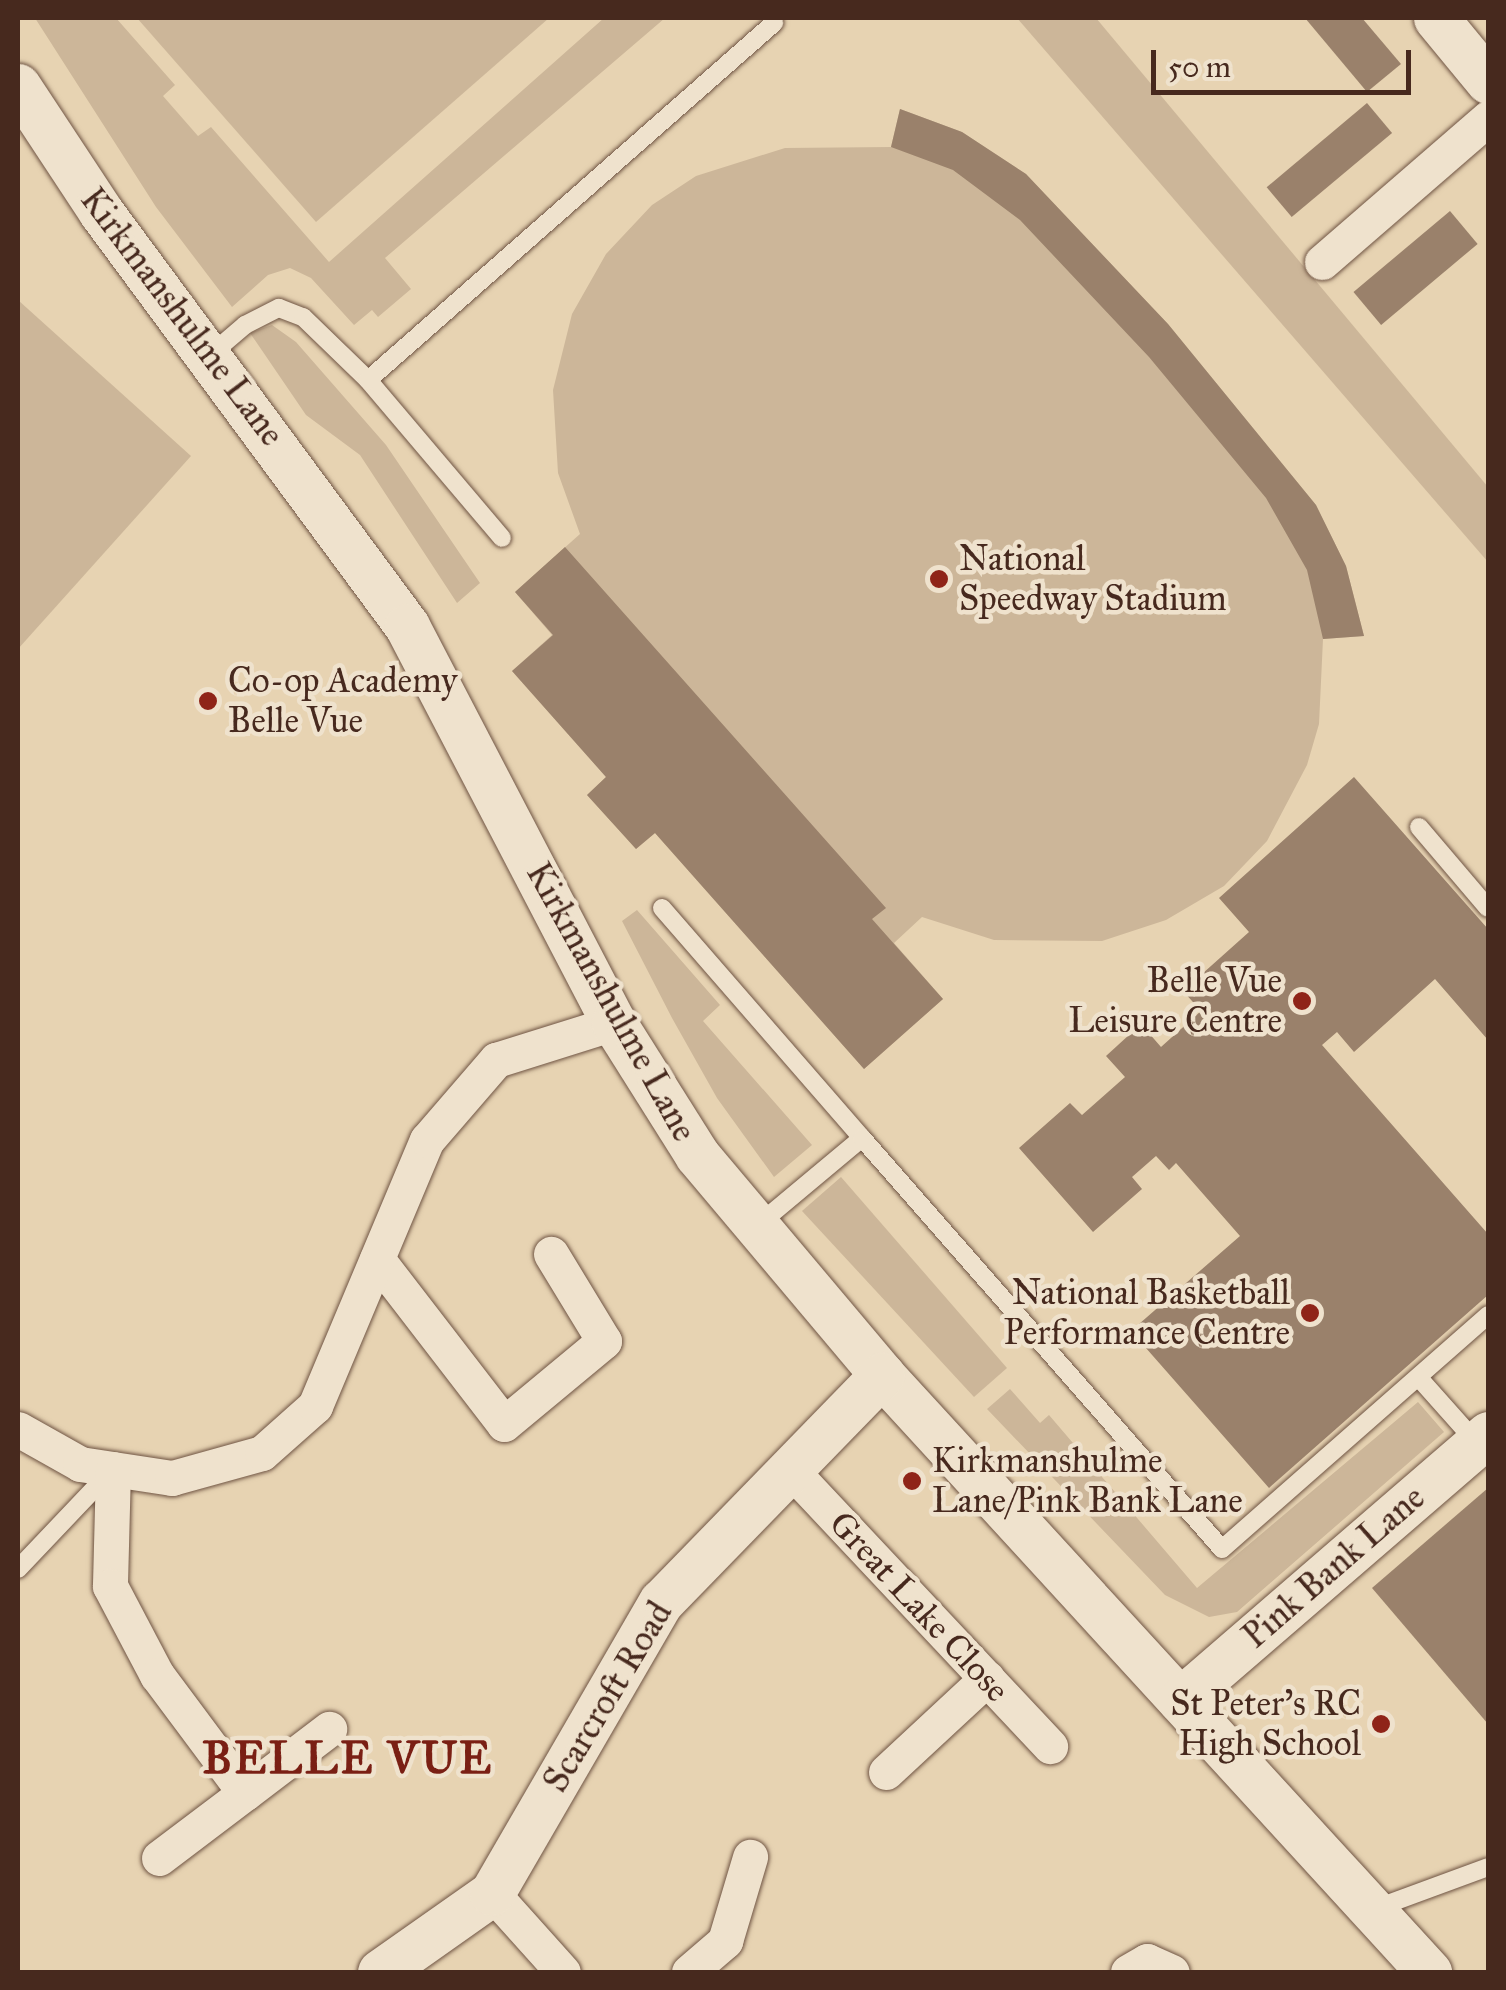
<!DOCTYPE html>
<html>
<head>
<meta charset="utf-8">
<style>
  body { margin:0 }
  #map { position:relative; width:1506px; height:1990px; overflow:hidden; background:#e7d3b2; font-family:"IM FELL Great Primer",serif }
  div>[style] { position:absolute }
  .green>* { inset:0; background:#ccb699 }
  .building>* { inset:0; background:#9a816b; transform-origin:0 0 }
  .roads { filter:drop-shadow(0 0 2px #6f5443) drop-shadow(0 0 2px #6f5443) }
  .service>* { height:18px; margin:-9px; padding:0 9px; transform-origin:9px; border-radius:9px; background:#efe2cd }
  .minor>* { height:35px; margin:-17.5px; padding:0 17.5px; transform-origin:17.5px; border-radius:17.5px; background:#efe2cd }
  .tertiary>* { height:45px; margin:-22.5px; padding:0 22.5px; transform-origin:22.5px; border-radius:22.5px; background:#efe2cd }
  .dots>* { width:28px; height:28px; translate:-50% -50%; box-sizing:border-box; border:5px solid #efe2cd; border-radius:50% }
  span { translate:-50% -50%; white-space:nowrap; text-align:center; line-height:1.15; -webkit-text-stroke:9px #efe2cd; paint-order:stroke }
  .street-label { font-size:35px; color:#47291e }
  .poi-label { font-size:35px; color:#47291e }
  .left { translate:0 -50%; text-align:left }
  .right { translate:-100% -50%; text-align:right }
  .district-label { font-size:45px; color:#7a1f14; font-weight:700; letter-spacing:2.5px }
  .frame { position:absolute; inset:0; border:20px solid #47291e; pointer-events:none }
  .scale { position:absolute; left:1151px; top:50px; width:260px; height:45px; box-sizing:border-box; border:5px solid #47291e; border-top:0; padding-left:12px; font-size:30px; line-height:35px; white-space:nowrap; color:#47291e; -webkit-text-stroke:8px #efe2cd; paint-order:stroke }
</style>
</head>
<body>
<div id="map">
  <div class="green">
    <div style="clip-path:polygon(35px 18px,116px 18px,175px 85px,163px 96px,198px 136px,211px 127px,329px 262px,604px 18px,665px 18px,385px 258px,411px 289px,378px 317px,372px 310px,354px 325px,311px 278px,290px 268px,268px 275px,232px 307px,156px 207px)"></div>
    <div style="clip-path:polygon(137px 18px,549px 18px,316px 222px)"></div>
    <div style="clip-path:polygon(1017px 18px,1096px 18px,1488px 487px,1488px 562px)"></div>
    <div style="clip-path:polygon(900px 109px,962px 132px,1026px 174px,1168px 324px,1316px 505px,1346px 566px,1364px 636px,1323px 639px,1319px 724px,1307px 765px,1267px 841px,1224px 886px,1166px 920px,1102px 941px,994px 940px,922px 917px,894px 943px,943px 999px,864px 1069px,655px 833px,636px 849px,587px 795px,606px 777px,512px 671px,552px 635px,515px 592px,580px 534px,558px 473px,553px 390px,572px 314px,606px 254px,652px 205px,696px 176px,785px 148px,891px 147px)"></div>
    <div style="clip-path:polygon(18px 300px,191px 456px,18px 649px)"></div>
    <div style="clip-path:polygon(272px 325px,296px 342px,386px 445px,480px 583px,457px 603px,360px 455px,306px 415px,250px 333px)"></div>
    <div style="clip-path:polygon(637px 910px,720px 1005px,703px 1021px,812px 1145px,774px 1177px,717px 1098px,672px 1018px,622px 921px)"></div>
    <div style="clip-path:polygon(841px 1177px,1007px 1368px,974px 1397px,802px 1211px)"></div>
    <div style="clip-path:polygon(1010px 1389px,1040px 1423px,1049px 1415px,1197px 1588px,1418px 1402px,1444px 1432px,1237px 1612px,1209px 1617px,1165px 1595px,987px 1409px)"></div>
  </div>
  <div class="building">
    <div style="clip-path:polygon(1305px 18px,1362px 18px,1401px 64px,1367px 92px)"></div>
    <div style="left:1367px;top:103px;width:39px;height:131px;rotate:50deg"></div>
    <div style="clip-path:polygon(900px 109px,962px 132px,1026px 174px,1168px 324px,1316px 505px,1346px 566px,1364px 636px,1323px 639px,1307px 570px,1266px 498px,1149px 357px,1020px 220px,953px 170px,891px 147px)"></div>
    <div style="left:1450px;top:211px;width:43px;height:126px;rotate:50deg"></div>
    <div style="clip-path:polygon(565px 547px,886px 908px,872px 919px,943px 999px,864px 1069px,655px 833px,636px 849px,587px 795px,606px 777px,512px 671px,553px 635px,515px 592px)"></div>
    <div style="clip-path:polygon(1354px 777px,1488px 929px,1488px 1040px,1435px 979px,1354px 1052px,1337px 1032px,1322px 1045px,1488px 1234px,1488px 1295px,1269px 1488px,1131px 1331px,1240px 1236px,1176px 1163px,1169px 1170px,1156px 1156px,1132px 1177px,1142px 1189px,1093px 1232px,1019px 1148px,1070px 1103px,1082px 1115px,1125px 1077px,1106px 1056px,1141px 1024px,1161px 1047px,1201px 1011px,1183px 991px,1249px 932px,1219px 898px)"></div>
    <div style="clip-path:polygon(1488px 1488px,1488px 1724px,1372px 1588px)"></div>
  </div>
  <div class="roads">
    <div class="service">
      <div style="left:210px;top:355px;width:46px;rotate:-40.6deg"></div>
      <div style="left:245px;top:325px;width:38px;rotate:-27deg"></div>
      <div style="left:279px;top:308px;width:26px;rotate:21deg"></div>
      <div style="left:303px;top:317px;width:91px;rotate:44.1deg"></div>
      <div style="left:368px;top:380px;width:207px;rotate:49.7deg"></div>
      <div style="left:368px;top:380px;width:541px;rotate:-41.33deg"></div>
      <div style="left:1419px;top:827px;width:106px;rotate:49.6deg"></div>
      <div style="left:662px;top:908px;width:305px;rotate:49deg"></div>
      <div style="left:759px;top:1224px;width:134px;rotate:-39.9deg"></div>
      <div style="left:862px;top:1138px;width:546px;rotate:48.78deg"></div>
      <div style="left:1222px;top:1549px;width:354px;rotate:-41.3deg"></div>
      <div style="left:1419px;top:1378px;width:87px;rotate:48.3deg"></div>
      <div style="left:18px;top:1569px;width:132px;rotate:-46.5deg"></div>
      <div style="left:1374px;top:1909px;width:121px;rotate:-20.2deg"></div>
    </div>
    <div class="minor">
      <div style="left:1322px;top:262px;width:220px;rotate:-40.9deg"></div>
      <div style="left:377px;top:1259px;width:208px;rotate:52.4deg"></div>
      <div style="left:504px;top:1424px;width:130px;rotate:-39.7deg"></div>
      <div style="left:604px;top:1341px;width:102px;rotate:-121.3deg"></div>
      <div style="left:18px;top:1429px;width:71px;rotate:29.4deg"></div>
      <div style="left:80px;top:1464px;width:93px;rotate:8.7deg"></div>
      <div style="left:172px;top:1478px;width:93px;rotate:-15.5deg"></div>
      <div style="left:262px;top:1453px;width:71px;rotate:-41.6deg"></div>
      <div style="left:315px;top:1406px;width:289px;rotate:-67.2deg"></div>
      <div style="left:427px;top:1140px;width:106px;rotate:-49.2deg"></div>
      <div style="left:496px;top:1060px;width:124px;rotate:-17.4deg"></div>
      <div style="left:788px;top:1467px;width:383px;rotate:46.8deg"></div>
      <div style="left:113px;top:1469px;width:117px;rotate:91.5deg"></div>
      <div style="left:110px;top:1586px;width:101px;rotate:62.2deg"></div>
      <div style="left:157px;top:1675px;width:147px;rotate:53.3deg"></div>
      <div style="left:245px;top:1793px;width:106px;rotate:-37.3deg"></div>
      <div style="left:886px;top:1772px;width:138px;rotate:-42.9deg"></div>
      <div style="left:159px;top:1858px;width:108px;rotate:-37.1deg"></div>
      <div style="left:492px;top:1893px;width:106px;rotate:48.1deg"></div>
      <div style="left:689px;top:1972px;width:48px;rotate:-40.7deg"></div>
      <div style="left:725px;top:1941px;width:88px;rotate:-73.4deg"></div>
      <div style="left:1128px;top:1972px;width:22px;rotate:-30deg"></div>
      <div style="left:1147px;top:1961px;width:27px;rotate:24deg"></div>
    </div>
    <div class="tertiary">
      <div style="left:1436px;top:18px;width:82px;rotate:50.5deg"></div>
      <div style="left:18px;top:86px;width:151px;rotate:56.6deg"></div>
      <div style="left:101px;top:212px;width:515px;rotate:53.53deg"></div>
      <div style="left:407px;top:626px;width:448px;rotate:62.5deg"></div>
      <div style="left:614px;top:1023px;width:156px;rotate:57.8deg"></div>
      <div style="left:697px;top:1155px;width:287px;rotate:49.9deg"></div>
      <div style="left:882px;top:1375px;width:810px;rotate:47.5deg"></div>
      <div style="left:1180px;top:1700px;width:407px;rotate:-40.8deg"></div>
      <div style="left:380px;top:1972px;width:137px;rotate:-35.2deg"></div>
      <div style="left:492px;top:1893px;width:337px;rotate:-59.9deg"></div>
      <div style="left:661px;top:1602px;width:317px;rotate:-45.8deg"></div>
    </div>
  </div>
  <div class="dots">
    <div style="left:939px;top:579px;background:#8f2418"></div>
    <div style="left:208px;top:701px;background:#8f2418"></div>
    <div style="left:1302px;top:1001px;background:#8f2418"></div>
    <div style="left:1310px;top:1313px;background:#8f2418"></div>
    <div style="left:912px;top:1481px;background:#8f2418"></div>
    <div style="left:1381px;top:1724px;background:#8f2418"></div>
  </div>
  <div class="street-label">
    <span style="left:182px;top:317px;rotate:53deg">Kirkmanshulme Lane</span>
    <span style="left:611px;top:1002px;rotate:61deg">Kirkmanshulme Lane</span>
    <span style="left:1334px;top:1567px;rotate:-41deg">Pink Bank Lane</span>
    <span style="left:919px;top:1607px;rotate:47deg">Great Lake Close</span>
    <span style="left:608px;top:1697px;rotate:-59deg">Scarcroft Road</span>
  </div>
  <div class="poi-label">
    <span class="left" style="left:959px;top:579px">National<br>Speedway Stadium</span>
    <span class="left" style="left:228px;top:701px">Co-op Academy<br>Belle Vue</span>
    <span class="right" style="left:1282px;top:1001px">Belle Vue<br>Leisure Centre</span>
    <span class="right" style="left:1290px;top:1313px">National Basketball<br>Performance Centre</span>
    <span class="left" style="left:932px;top:1481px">Kirkmanshulme<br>Lane/Pink Bank Lane</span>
    <span class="right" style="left:1361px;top:1724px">St Peter's RC<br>High School</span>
  </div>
  <div class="district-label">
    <span style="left:348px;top:1758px">BELLE VUE</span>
  </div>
  <div class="frame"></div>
  <div class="scale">50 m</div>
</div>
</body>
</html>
